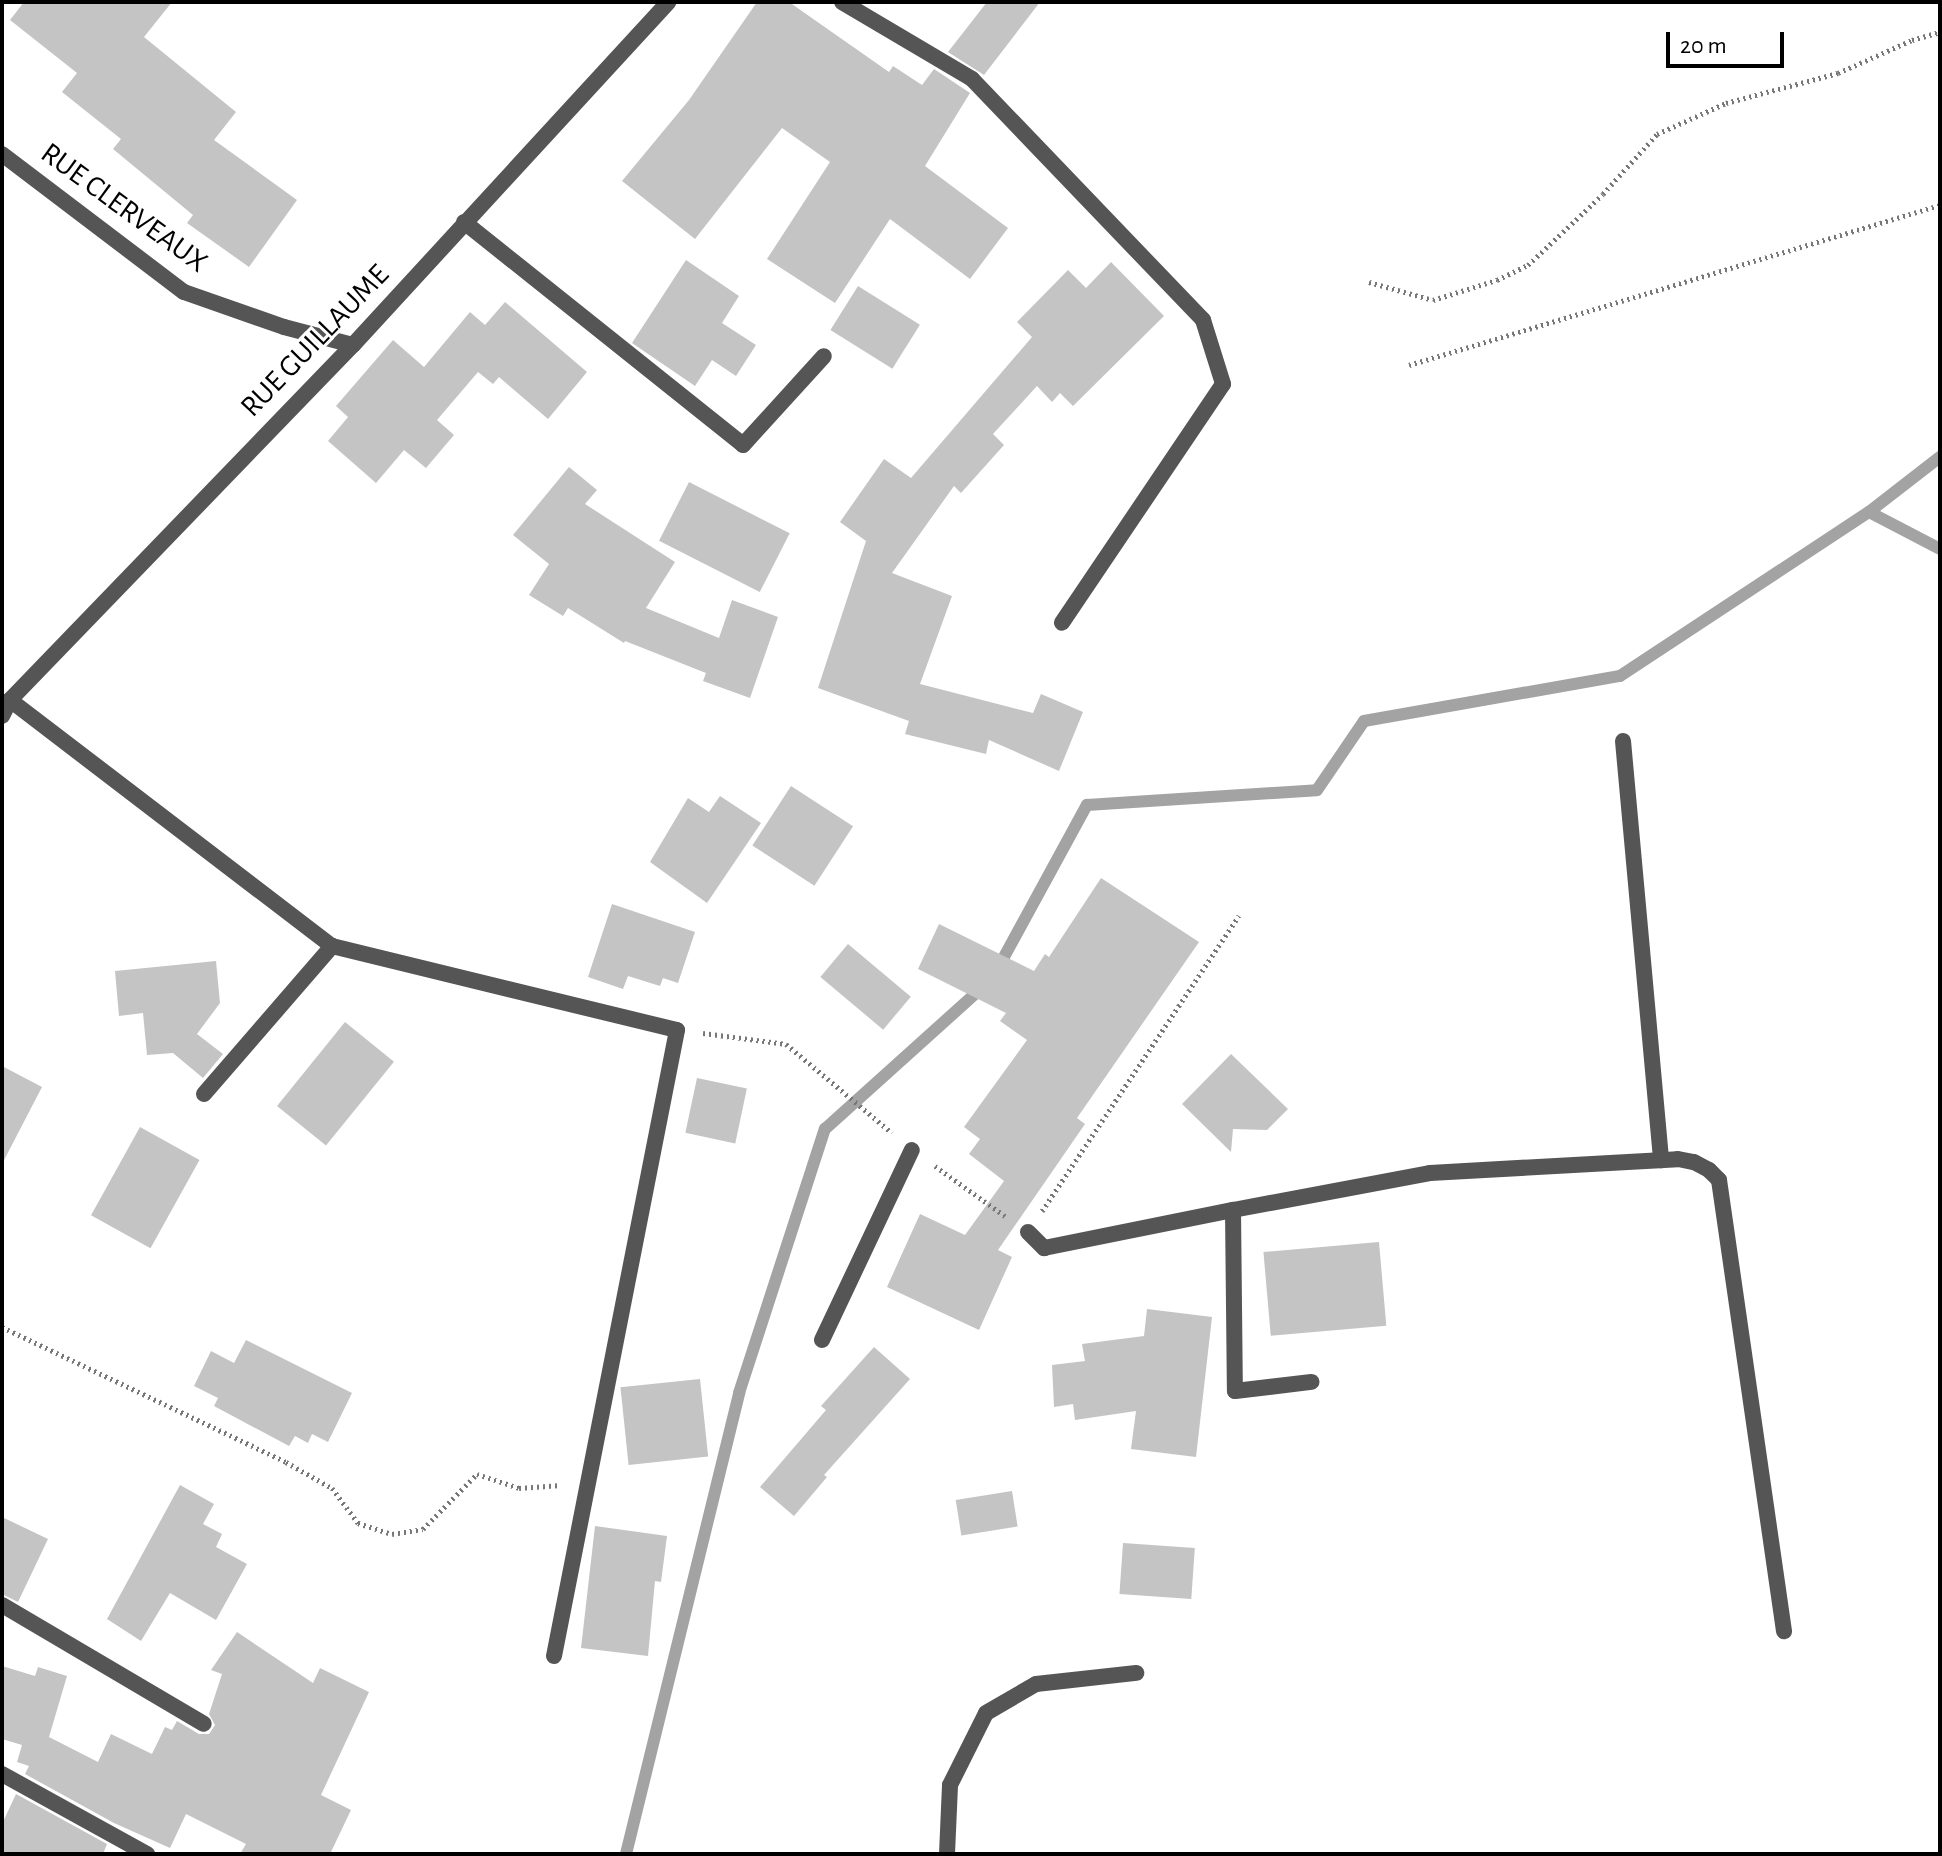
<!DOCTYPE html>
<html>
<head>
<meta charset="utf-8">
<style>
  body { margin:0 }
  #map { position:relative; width:1942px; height:1856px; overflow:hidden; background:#fff; font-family:"Alegreya Sans",sans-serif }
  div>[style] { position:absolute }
  .stream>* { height:12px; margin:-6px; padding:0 6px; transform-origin:6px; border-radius:6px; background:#a3a3a3 }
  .building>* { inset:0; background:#c4c4c4; transform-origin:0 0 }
  .path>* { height:5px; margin-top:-2.5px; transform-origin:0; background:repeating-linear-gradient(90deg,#777 0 2px,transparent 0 6px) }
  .lane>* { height:16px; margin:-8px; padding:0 8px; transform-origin:8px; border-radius:8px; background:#555 }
  .street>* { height:16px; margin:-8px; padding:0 8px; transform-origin:8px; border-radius:8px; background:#555 }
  span { translate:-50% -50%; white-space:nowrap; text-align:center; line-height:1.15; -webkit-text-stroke:6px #fff; paint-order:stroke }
  .street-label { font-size:30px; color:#000 }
  .frame { position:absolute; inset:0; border:4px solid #000; pointer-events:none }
  .scale { position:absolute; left:1666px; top:32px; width:118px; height:36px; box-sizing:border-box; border:4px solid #000; border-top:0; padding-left:10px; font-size:24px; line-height:28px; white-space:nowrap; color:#000; -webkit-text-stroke:6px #fff; paint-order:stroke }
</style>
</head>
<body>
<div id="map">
  <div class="stream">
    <div style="left:1869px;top:512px;width:80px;rotate:27.5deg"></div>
    <div style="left:998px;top:968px;width:186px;rotate:-61.4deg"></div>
    <div style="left:1087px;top:805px;width:230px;rotate:-3.7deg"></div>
    <div style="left:1317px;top:790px;width:83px;rotate:-55.7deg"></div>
    <div style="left:1364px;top:721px;width:260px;rotate:-10deg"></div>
    <div style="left:1620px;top:676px;width:298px;rotate:-33.4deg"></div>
    <div style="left:1869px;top:512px;width:90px;rotate:-37.8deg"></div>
    <div style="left:626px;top:1854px;width:475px;rotate:-76.2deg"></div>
    <div style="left:739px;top:1393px;width:278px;rotate:-72deg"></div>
    <div style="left:825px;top:1129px;width:215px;rotate:-42deg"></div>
  </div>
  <div class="building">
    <div style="clip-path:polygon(24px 2px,172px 2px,144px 37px,236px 112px,214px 140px,297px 200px,249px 267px,187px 223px,193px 215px,113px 149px,121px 139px,62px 92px,77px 73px,10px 20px)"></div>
    <div style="clip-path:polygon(757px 2px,789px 2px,889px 72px,893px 66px,922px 85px,934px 69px,970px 93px,925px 166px,1008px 228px,970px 279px,890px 219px,835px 303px,767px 259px,830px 162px,782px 128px,695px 239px,622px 181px,689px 100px)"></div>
    <div style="clip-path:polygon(987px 2px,1040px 2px,984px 75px,948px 52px)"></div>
    <div style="clip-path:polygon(686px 260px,739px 296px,722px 323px,756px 345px,736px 376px,712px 360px,695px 386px,632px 343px)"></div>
    <div style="clip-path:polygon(1111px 262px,1164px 316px,1073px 406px,1060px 393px,1052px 402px,1037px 386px,993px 434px,1004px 445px,961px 493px,954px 486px,892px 573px,952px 596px,920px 684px,1033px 713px,1041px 694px,1083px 712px,1059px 771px,989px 740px,986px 754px,905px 734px,909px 721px,818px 688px,866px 541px,840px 522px,884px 459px,911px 478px,1032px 337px,1017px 322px,1068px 270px,1086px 288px)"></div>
    <div style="left:858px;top:286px;width:73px;height:52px;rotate:32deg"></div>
    <div style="clip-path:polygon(505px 302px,587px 372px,548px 419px,499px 377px,493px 384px,478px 372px,437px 420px,454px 435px,426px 468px,404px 450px,376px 483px,328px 441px,348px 417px,336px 406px,393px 340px,424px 367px,470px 312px,485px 325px)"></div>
    <div style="clip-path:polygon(569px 467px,597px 490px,585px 504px,675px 562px,646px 608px,719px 638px,732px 600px,778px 617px,750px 698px,703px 681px,706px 673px,625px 641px,624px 643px,568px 608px,563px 616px,529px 595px,549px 564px,513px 535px)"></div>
    <div style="left:689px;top:482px;width:113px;height:66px;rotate:27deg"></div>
    <div style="left:791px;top:786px;width:74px;height:71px;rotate:33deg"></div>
    <div style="clip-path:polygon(720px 796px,761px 823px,707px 903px,650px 862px,688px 798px,709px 812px)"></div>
    <div style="clip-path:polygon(1101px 878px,1199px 942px,1077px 1118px,1085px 1124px,998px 1250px,1012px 1257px,979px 1330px,887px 1287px,920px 1214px,965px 1235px,1004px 1181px,969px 1154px,980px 1139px,964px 1127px,1027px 1040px,1000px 1021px,1006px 1013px,918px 969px,939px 924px,1034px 971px,1045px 954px,1049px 957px)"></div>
    <div style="clip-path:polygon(612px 904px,695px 932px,678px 983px,663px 978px,660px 986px,628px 976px,623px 989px,588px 977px)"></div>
    <div style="left:848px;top:944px;width:82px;height:43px;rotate:40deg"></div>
    <div style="clip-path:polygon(216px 961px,220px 1003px,197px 1034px,223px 1054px,203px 1078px,173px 1053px,147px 1055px,143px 1013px,119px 1016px,115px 971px)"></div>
    <div style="left:345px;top:1022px;width:63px;height:108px;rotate:39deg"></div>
    <div style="clip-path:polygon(1231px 1054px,1288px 1109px,1267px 1130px,1233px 1129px,1231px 1152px,1182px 1104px)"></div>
    <div style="clip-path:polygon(2px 1066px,42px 1087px,2px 1164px)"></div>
    <div style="left:697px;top:1078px;width:51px;height:56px;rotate:12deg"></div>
    <div style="left:140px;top:1127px;width:68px;height:101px;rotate:29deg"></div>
    <div style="left:1379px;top:1242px;width:84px;height:116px;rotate:85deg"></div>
    <div style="clip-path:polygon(1147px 1309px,1212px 1317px,1196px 1457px,1131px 1449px,1136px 1411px,1075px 1420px,1073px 1404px,1054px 1407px,1052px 1365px,1085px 1361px,1082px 1344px,1144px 1336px)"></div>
    <div style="clip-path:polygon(246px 1340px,352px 1393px,328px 1442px,312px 1434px,308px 1443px,295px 1436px,289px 1446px,214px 1406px,218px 1398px,194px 1386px,211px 1351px,234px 1363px)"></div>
    <div style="clip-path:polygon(874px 1347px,910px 1379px,824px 1475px,827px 1477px,794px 1516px,760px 1487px,826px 1410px,821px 1406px)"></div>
    <div style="left:700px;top:1379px;width:78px;height:80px;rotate:84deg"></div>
    <div style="clip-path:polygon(180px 1485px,214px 1504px,203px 1524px,222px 1534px,216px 1547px,247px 1564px,216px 1620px,170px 1593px,141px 1641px,107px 1619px)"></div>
    <div style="left:1012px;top:1491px;width:36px;height:57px;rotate:81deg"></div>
    <div style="clip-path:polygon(2px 1517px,48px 1539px,18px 1602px,2px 1594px)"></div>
    <div style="clip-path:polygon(595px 1526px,667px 1536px,661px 1582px,655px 1581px,648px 1656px,581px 1648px)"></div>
    <div style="left:1123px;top:1543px;width:72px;height:51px;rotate:4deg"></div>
    <div style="clip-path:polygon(237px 1632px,313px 1683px,320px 1668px,369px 1692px,321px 1795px,351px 1810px,330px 1854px,240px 1854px,246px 1844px,186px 1814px,170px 1848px,114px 1823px,25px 1774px,29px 1766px,17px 1762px,22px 1745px,2px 1739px,2px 1666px,35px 1676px,38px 1667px,67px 1676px,49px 1737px,98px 1762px,111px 1734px,152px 1754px,165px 1727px,172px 1730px,177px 1721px,199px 1734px,209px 1734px,215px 1725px,209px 1714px,222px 1674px,211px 1670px)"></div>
    <div style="clip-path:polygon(16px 1794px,107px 1844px,103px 1854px,2px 1854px,2px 1824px)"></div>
  </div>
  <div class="path">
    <div style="left:1369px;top:282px;width:66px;rotate:15.7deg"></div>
    <div style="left:1433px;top:300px;width:67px;rotate:-17.4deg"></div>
    <div style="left:1497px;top:280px;width:34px;rotate:-26deg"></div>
    <div style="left:1528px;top:265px;width:103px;rotate:-43.4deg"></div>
    <div style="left:1603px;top:194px;width:81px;rotate:-48deg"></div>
    <div style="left:1657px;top:134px;width:76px;rotate:-24.2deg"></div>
    <div style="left:1726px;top:103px;width:116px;rotate:-15deg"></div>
    <div style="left:1838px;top:73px;width:81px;rotate:-24deg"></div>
    <div style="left:1912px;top:40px;width:29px;rotate:-16deg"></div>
    <div style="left:1409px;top:365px;width:555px;rotate:-16.77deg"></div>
    <div style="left:703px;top:1033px;width:84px;rotate:7.5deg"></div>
    <div style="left:786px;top:1044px;width:138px;rotate:40deg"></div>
    <div style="left:935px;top:1166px;width:86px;rotate:35.5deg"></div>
    <div style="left:1042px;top:1211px;width:355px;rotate:-56.3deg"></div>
    <div style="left:2px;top:1327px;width:314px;rotate:25.4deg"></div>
    <div style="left:286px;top:1462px;width:53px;rotate:29.5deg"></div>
    <div style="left:332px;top:1488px;width:44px;rotate:53.4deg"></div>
    <div style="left:358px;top:1523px;width:36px;rotate:18deg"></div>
    <div style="left:392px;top:1534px;width:31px;rotate:-9deg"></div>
    <div style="left:423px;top:1529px;width:77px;rotate:-45.5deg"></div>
    <div style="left:477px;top:1474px;width:44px;rotate:18.4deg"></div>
    <div style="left:519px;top:1488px;width:39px;rotate:-4deg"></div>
  </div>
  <div class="lane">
    <div style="left:842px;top:2px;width:151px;rotate:30.6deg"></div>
    <div style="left:972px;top:79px;width:334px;rotate:46.2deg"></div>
    <div style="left:1203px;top:320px;width:67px;rotate:72.6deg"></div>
    <div style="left:1223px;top:384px;width:288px;rotate:124deg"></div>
    <div style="left:464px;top:222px;width:357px;rotate:38.6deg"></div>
    <div style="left:743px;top:445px;width:120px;rotate:-47.7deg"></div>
    <div style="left:204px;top:1094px;width:196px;rotate:-49.1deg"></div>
    <div style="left:822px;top:1340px;width:210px;rotate:-64.7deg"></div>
    <div style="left:554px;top:1656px;width:638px;rotate:-78.88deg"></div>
  </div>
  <div class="street">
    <div style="left:2px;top:154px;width:228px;rotate:37.2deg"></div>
    <div style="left:184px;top:292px;width:106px;rotate:19.3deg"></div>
    <div style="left:284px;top:327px;width:71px;rotate:14.6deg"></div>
    <div style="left:10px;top:700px;width:405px;rotate:37.4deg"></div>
    <div style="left:332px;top:946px;width:355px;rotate:13.7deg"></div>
    <div style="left:2px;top:716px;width:18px;rotate:-63deg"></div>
    <div style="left:10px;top:700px;width:494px;rotate:-46deg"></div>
    <div style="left:353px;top:345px;width:466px;rotate:-47.4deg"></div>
    <div style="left:1623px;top:741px;width:421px;rotate:84.8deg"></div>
    <div style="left:1233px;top:1210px;width:200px;rotate:-10.6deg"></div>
    <div style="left:1430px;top:1173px;width:248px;rotate:-3.2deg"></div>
    <div style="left:1678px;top:1159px;width:16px;rotate:11deg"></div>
    <div style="left:1694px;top:1162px;width:17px;rotate:28deg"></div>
    <div style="left:1709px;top:1170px;width:14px;rotate:45deg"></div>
    <div style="left:1719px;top:1180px;width:456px;rotate:81.8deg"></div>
    <div style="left:1028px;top:1232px;width:23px;rotate:45deg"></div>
    <div style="left:1044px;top:1248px;width:193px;rotate:-11.4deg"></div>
    <div style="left:1233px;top:1210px;width:181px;rotate:89.4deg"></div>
    <div style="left:1235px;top:1391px;width:77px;rotate:-6.8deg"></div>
    <div style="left:2px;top:1605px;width:234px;rotate:30.5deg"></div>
    <div style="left:2px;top:1774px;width:166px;rotate:28.9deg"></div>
    <div style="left:947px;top:1854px;width:69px;rotate:-87.5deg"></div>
    <div style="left:950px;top:1785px;width:80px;rotate:-63.4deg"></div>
    <div style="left:986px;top:1713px;width:58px;rotate:-30.1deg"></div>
    <div style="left:1036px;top:1684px;width:101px;rotate:-6.3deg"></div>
  </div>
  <div class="street-label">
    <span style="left:124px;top:208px;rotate:36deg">RUE CLERVEAUX</span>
    <span style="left:315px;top:341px;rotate:-46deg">RUE GUILLAUME</span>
  </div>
  <div class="frame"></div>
  <div class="scale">20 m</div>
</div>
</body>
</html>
